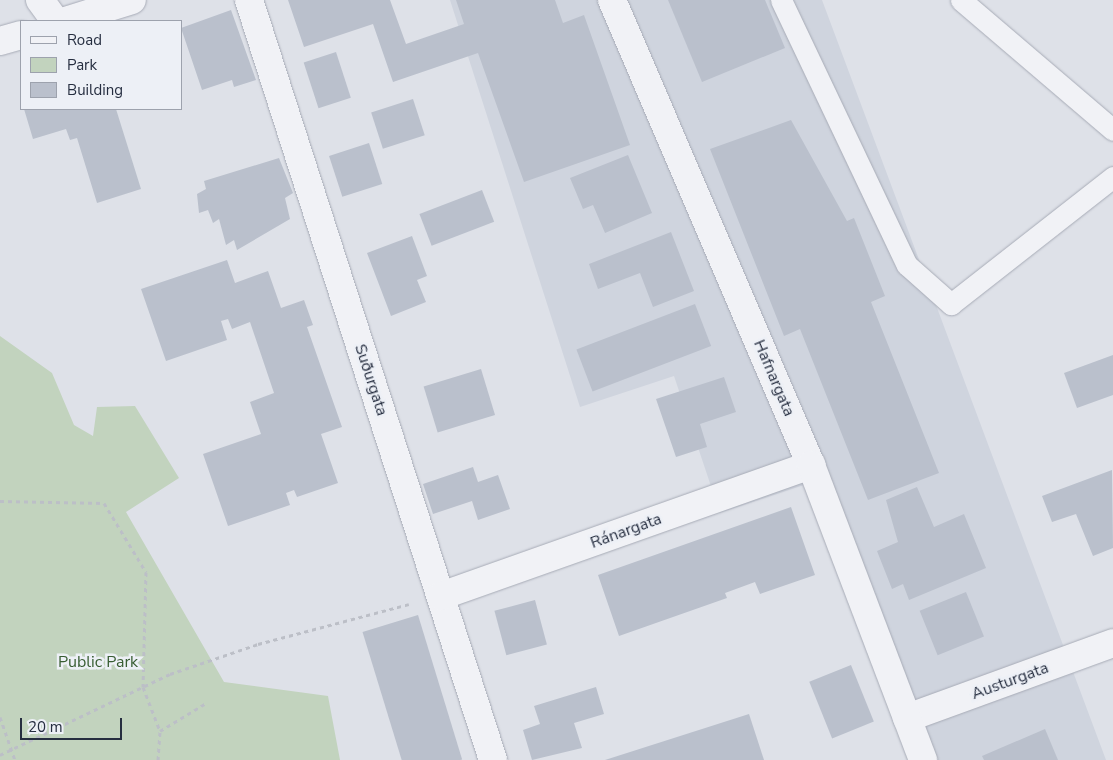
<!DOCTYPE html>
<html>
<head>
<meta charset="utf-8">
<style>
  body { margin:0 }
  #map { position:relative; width:1113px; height:760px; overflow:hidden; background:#dee1e8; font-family:"Nunito Sans",sans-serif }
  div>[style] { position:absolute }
  .built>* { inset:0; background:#cfd4de }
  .green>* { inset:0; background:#c2d3be }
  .building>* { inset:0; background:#bac0cc; transform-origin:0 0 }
  .path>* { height:3px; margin-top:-1.5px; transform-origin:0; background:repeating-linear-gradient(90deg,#bcbfc7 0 4px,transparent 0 8px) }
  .roads { filter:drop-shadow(0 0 1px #a7abb6) drop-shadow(0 0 1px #a7abb6) }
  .service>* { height:21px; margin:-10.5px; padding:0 10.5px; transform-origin:10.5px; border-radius:10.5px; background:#f1f2f6 }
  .minor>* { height:28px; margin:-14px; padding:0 14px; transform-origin:14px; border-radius:14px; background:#f1f2f6 }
  .tertiary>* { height:28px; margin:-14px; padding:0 14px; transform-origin:14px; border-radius:14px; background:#f1f2f6 }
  span { translate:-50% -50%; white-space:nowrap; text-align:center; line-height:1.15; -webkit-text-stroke:5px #edf0f6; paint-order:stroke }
  .street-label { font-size:16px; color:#262e40 }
  .park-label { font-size:16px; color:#385d32 }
  .legend { position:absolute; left:20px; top:20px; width:162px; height:90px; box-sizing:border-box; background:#edf0f6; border:1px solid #9da2ad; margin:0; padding:6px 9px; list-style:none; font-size:15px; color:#262e40 }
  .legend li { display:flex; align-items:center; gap:10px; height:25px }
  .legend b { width:25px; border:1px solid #9da2ad }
  .scale { position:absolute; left:20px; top:718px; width:102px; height:22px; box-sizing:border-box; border:2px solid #262e40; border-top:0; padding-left:6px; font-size:15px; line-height:18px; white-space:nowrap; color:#262e40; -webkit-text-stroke:4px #edf0f6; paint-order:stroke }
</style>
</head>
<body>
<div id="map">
  <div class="built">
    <div style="clip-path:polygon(450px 0,822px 0,1106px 760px,915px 760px,807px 484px,720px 513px,674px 376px,580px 407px)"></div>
  </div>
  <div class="green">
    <div style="clip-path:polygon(0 336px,52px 373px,74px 425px,93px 436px,97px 407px,135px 406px,179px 478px,126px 512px,224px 682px,328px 696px,340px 760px,0 760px)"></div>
  </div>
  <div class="building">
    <div style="clip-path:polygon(288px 0,390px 0,406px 44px,464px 24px,456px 0,555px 0,563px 23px,584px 15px,630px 145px,524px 182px,478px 53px,393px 82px,373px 24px,304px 47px)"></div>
    <div style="clip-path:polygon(668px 0,765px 0,785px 48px,702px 82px)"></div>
    <div style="clip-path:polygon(231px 10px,256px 80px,234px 87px,232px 80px,202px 90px,181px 28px)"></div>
    <div style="left:336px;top:52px;width:48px;height:34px;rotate:72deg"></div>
    <div style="left:413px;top:99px;width:38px;height:44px;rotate:72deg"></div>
    <div style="clip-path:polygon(24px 109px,116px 109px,141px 189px,97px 203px,77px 138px,70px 140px,66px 129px,33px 139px)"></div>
    <div style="clip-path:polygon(791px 120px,847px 221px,854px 218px,885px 296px,871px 302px,939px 473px,868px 500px,800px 329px,784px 336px,710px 149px)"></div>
    <div style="left:369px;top:143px;width:43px;height:42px;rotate:72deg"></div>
    <div style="clip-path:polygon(628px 155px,652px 213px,605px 233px,593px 205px,583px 209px,570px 178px)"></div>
    <div style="clip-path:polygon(279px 158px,293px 193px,285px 198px,290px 219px,237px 250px,234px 240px,226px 245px,219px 219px,213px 223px,208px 210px,199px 213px,197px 194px,206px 189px,204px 181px)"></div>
    <div style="left:482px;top:190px;width:34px;height:67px;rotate:69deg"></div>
    <div style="clip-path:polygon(671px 232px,694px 291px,653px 307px,640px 273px,598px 289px,589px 264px)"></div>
    <div style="clip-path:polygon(412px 236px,427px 276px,417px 280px,426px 302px,391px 316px,367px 253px)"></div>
    <div style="clip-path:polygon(227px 260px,235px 283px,268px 271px,281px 308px,304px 300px,313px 325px,307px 327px,342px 427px,321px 434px,338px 483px,297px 497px,294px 490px,286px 493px,290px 505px,228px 526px,203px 454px,261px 434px,250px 402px,274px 393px,250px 322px,232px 329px,228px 319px,221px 321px,227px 340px,166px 361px,141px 289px)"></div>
    <div style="left:695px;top:304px;width:45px;height:127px;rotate:69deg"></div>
    <div style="clip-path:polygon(1113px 355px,1113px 395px,1077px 408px,1064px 373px)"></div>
    <div style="left:481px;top:369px;width:48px;height:60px;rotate:73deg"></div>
    <div style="clip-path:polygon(724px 377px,736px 412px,700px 424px,707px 447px,676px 457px,656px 399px)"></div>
    <div style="clip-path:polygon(473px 467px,478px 482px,498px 475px,510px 509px,478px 520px,472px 501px,433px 514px,423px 484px)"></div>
    <div style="clip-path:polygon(1112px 470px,1113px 548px,1093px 556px,1076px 514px,1052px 522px,1042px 496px)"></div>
    <div style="clip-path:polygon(917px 487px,934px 527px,964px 514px,986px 568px,909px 600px,903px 584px,892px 589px,877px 551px,898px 542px,886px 500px)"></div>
    <div style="clip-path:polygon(791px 507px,815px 575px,760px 594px,755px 582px,725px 593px,727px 598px,619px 636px,598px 575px)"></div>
    <div style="left:966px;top:592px;width:48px;height:50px;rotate:68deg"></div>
    <div style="left:535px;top:600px;width:46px;height:42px;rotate:75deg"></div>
    <div style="left:418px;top:615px;width:151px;height:58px;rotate:73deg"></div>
    <div style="left:851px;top:665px;width:61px;height:45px;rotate:68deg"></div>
    <div style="clip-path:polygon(596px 687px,604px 714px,574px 723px,582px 748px,532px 760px,523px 730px,540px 724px,534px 706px)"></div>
    <div style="clip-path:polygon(749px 714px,764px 760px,605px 760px)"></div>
    <div style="clip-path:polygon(1045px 729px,1058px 760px,984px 760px,982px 756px)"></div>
  </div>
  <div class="path">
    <div style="left:0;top:501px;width:104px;rotate:1.1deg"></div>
    <div style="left:104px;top:503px;width:81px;rotate:58.7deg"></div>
    <div style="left:146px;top:572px;width:115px;rotate:91.5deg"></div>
    <div style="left:143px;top:687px;width:47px;rotate:68.9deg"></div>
    <div style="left:0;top:717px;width:46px;rotate:70.8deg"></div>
    <div style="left:0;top:755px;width:188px;rotate:-25.5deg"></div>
    <div style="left:170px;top:674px;width:93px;rotate:-18.8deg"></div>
    <div style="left:258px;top:644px;width:156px;rotate:-14.8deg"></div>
    <div style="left:158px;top:760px;width:29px;rotate:-86deg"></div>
    <div style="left:160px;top:731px;width:54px;rotate:-31.3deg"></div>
  </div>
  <div class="roads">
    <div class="service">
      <div style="left:781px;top:0;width:293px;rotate:64.6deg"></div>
      <div style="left:907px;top:265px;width:59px;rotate:41.6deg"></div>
      <div style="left:951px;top:304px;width:206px;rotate:-38.1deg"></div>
      <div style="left:961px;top:0;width:200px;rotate:40.5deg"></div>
    </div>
    <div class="minor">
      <div style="left:40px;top:0;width:26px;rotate:54deg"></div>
      <div style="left:249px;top:0;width:798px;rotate:72.2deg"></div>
      <div style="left:65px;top:21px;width:70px;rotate:-17.4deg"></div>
      <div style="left:0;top:41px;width:22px;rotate:-16deg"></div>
      <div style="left:441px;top:596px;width:393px;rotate:-19.5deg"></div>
      <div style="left:907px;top:718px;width:219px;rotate:-20deg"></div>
    </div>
    <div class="tertiary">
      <div style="left:612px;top:0;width:506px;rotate:66.83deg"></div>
      <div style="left:811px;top:465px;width:316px;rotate:69.2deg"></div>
    </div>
  </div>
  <div class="street-label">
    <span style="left:774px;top:378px;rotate:67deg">Hafnargata</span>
    <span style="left:371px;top:380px;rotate:72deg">Suðurgata</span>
    <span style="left:626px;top:531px;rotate:-20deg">Ránargata</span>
    <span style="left:1010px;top:681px;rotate:-20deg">Austurgata</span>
  </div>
  <div class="park-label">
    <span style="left:98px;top:662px">Public Park</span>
  </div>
  <ul class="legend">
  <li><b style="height:6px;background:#f1f2f6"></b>Road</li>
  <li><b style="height:14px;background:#c2d3be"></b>Park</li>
  <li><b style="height:14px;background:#bac0cc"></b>Building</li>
  </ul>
  <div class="scale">20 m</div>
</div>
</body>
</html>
